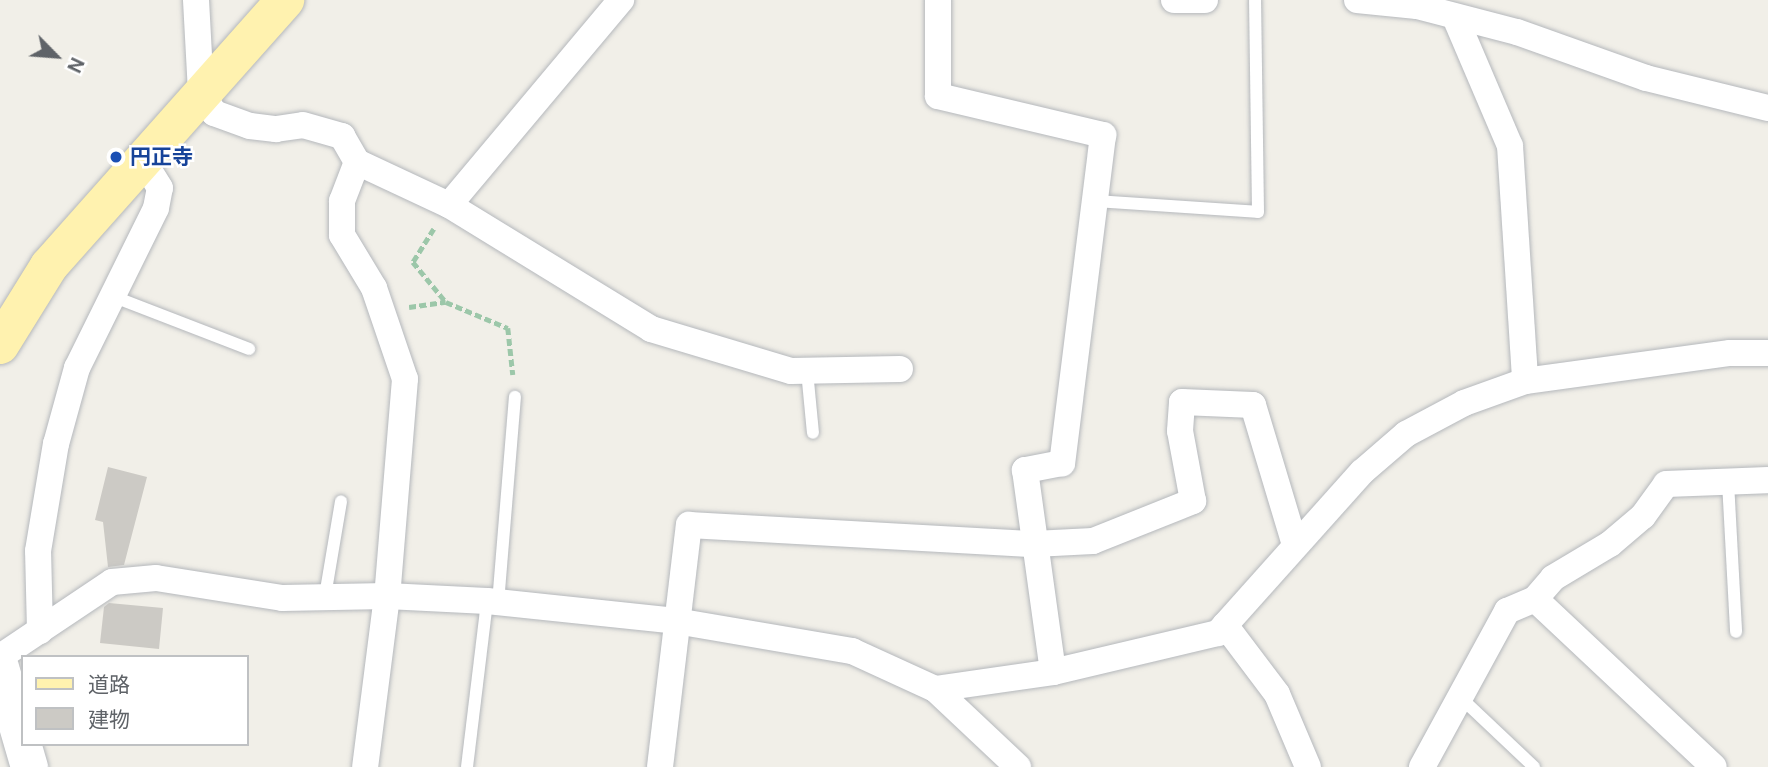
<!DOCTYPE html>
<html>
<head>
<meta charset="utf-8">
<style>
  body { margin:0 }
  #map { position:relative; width:1768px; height:767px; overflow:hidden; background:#f1efe8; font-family:"DM Sans","Noto Sans JP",sans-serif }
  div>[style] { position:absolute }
  .building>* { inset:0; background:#cccac5 }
  .path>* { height:4.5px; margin-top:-2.25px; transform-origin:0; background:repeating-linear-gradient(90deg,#9cc7a9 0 7px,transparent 0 10.5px) }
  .roads { filter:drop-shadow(0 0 2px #b5b8bc) drop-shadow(0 0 2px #b5b8bc) }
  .lane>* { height:12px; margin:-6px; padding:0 6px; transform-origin:6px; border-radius:6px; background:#fff }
  .street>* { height:26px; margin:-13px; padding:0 13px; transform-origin:13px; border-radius:13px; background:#fff }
  .secondary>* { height:37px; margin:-18.5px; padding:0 18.5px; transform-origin:18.5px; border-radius:18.5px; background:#fff }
  .primary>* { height:38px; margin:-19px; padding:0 19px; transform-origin:19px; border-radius:19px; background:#fff2af }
  .dots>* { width:19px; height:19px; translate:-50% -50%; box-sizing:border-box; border:4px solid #fff; border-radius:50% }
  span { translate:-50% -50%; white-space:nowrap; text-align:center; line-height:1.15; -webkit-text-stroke:5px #fff; paint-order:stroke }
  .transit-label { font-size:21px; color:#164399; font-weight:700 }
  .left { translate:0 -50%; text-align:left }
  .legend { position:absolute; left:21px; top:655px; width:228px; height:91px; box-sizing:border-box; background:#fff; border:2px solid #bfc1c3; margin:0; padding:9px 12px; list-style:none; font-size:21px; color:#5f6368 }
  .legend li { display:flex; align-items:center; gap:14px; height:35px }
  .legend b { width:35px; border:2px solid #bfc1c3 }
  .north { position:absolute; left:21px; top:21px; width:70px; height:70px; -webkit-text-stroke:5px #fff; paint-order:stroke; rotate:115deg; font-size:19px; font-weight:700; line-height:28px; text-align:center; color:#5f6368 }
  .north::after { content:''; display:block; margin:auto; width:24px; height:32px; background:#5f6368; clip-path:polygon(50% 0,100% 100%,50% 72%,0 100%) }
</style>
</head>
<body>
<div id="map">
  <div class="building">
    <div style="clip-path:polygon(108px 467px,147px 477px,124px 565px,108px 567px,103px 522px,95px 520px)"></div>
    <div style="clip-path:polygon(109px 603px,163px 608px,159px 649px,100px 643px,104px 607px)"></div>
  </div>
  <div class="path">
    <div style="left:434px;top:229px;width:39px;rotate:122deg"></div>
    <div style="left:413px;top:262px;width:52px;rotate:50.5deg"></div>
    <div style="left:409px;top:307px;width:37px;rotate:-8deg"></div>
    <div style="left:446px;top:302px;width:67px;rotate:22.8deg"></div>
    <div style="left:508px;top:328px;width:47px;rotate:83.9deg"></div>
  </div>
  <div class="roads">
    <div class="lane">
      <div style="left:1094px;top:201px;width:164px;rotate:3.8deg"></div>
      <div style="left:1258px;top:212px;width:212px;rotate:-90.8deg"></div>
      <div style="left:112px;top:296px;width:147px;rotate:21.1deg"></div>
      <div style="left:807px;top:371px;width:62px;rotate:84.5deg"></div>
      <div style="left:1728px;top:482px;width:150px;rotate:86.9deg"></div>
      <div style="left:325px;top:596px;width:96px;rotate:-80.4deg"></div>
      <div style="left:498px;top:603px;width:207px;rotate:-85.3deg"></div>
      <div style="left:1460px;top:697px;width:102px;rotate:43.4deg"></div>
      <div style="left:467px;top:767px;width:167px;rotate:-83.1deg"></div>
    </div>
    <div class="street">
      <div style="left:196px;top:0;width:92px;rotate:86.9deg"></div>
      <div style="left:201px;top:92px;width:25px;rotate:58deg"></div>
      <div style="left:214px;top:113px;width:38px;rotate:20deg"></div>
      <div style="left:250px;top:126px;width:26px;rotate:7deg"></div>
      <div style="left:276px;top:129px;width:27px;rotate:-8deg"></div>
      <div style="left:303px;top:125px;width:41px;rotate:15.8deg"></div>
      <div style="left:342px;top:136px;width:30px;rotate:60deg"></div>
      <div style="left:357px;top:162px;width:102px;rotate:25.1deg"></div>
      <div style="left:449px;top:205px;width:237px;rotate:31.5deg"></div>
      <div style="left:651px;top:329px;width:146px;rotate:16.7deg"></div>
      <div style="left:791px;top:371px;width:109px;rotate:-1.1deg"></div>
      <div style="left:938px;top:0;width:96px;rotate:90deg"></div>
      <div style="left:938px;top:96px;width:170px;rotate:13.3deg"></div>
      <div style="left:1103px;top:135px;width:331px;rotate:97.1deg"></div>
      <div style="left:1062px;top:463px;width:38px;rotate:169deg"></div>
      <div style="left:1025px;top:470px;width:204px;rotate:82.1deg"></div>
      <div style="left:1174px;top:0;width:31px"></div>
      <div style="left:1357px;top:0;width:60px;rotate:5.7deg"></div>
      <div style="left:1417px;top:6px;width:103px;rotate:14.6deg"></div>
      <div style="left:1517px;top:32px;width:137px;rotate:19.6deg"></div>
      <div style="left:1646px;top:78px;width:126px;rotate:13.8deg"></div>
      <div style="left:1455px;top:17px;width:140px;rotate:66.9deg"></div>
      <div style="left:1510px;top:146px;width:235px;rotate:86.3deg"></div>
      <div style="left:357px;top:162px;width:42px;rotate:111deg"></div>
      <div style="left:342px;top:201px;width:34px;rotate:90deg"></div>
      <div style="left:342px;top:235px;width:62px;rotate:58.9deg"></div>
      <div style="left:374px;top:288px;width:96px;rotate:71.2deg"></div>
      <div style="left:405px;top:379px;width:218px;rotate:94.7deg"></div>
      <div style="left:387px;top:596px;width:172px;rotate:97.3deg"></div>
      <div style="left:449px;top:205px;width:268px;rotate:-50deg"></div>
      <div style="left:1535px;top:599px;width:28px;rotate:-49deg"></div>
      <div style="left:1553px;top:578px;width:66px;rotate:-30.8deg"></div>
      <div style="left:1610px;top:544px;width:43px;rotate:-40.3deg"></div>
      <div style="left:1643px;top:516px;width:39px;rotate:-54deg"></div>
      <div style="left:1666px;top:484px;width:102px;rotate:-2.2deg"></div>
      <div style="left:1225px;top:625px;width:86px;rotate:53deg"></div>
      <div style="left:1277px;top:694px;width:79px;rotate:67deg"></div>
      <div style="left:40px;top:631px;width:80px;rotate:-91.4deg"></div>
      <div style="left:38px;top:551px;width:109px;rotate:-80.5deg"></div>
      <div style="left:56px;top:444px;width:79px;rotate:-74.6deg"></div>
      <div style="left:77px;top:368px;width:178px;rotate:-63.7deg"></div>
      <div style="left:156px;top:208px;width:20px;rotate:-79deg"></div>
      <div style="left:160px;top:188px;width:36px;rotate:-122deg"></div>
      <div style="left:0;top:657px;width:135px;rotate:-33.8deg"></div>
      <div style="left:112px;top:582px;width:44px;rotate:-5.2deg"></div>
      <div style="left:156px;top:578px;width:128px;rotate:9deg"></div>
      <div style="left:282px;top:598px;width:105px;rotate:-1.1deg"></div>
      <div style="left:387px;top:596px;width:100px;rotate:2.9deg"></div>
      <div style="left:487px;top:601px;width:190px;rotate:6deg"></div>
      <div style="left:676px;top:621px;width:179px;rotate:9.7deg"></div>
      <div style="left:852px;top:651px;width:91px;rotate:24.6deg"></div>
      <div style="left:935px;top:689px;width:119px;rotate:-8.2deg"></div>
      <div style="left:1053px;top:672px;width:170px;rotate:-13.3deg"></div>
      <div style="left:1218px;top:633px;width:216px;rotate:-48.2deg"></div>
      <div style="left:1362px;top:472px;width:58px;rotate:-40.8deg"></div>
      <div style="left:1406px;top:434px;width:66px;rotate:-28.1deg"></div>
      <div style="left:1464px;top:403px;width:65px;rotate:-19.8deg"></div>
      <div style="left:1525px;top:381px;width:207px;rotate:-7.8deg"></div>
      <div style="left:1730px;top:353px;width:38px"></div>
      <div style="left:935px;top:689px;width:114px;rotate:43.2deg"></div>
      <div style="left:660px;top:767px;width:244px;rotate:-83.2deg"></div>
      <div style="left:689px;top:525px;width:346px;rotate:3.2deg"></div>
      <div style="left:1034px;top:544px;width:59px;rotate:-2.9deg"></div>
      <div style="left:1093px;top:541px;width:108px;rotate:-21.8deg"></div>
      <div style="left:1193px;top:501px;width:71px;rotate:-100.5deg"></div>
      <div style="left:1180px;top:431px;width:29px;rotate:-86deg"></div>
      <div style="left:1182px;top:402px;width:71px;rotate:2.4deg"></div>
      <div style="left:1253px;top:405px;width:146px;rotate:73.3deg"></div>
      <div style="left:1422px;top:767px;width:178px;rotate:-61.4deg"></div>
      <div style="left:1507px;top:611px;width:30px;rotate:-23deg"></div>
      <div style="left:1535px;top:599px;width:245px;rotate:43.2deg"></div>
    </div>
    <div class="secondary">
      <div style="left:0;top:667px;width:104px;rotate:73.8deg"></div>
    </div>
    <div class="primary">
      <div style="left:0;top:345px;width:93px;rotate:-58.2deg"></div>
      <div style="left:49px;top:266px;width:356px;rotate:-48.4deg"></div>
    </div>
  </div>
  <div class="dots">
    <div style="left:116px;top:157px;background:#1a4fb4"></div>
  </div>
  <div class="transit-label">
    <span class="left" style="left:130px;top:157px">円正寺</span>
  </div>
  <ul class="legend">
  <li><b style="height:9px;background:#fff2af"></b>道路</li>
  <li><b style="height:19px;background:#cccac5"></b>建物</li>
  </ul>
  <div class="north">N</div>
</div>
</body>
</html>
